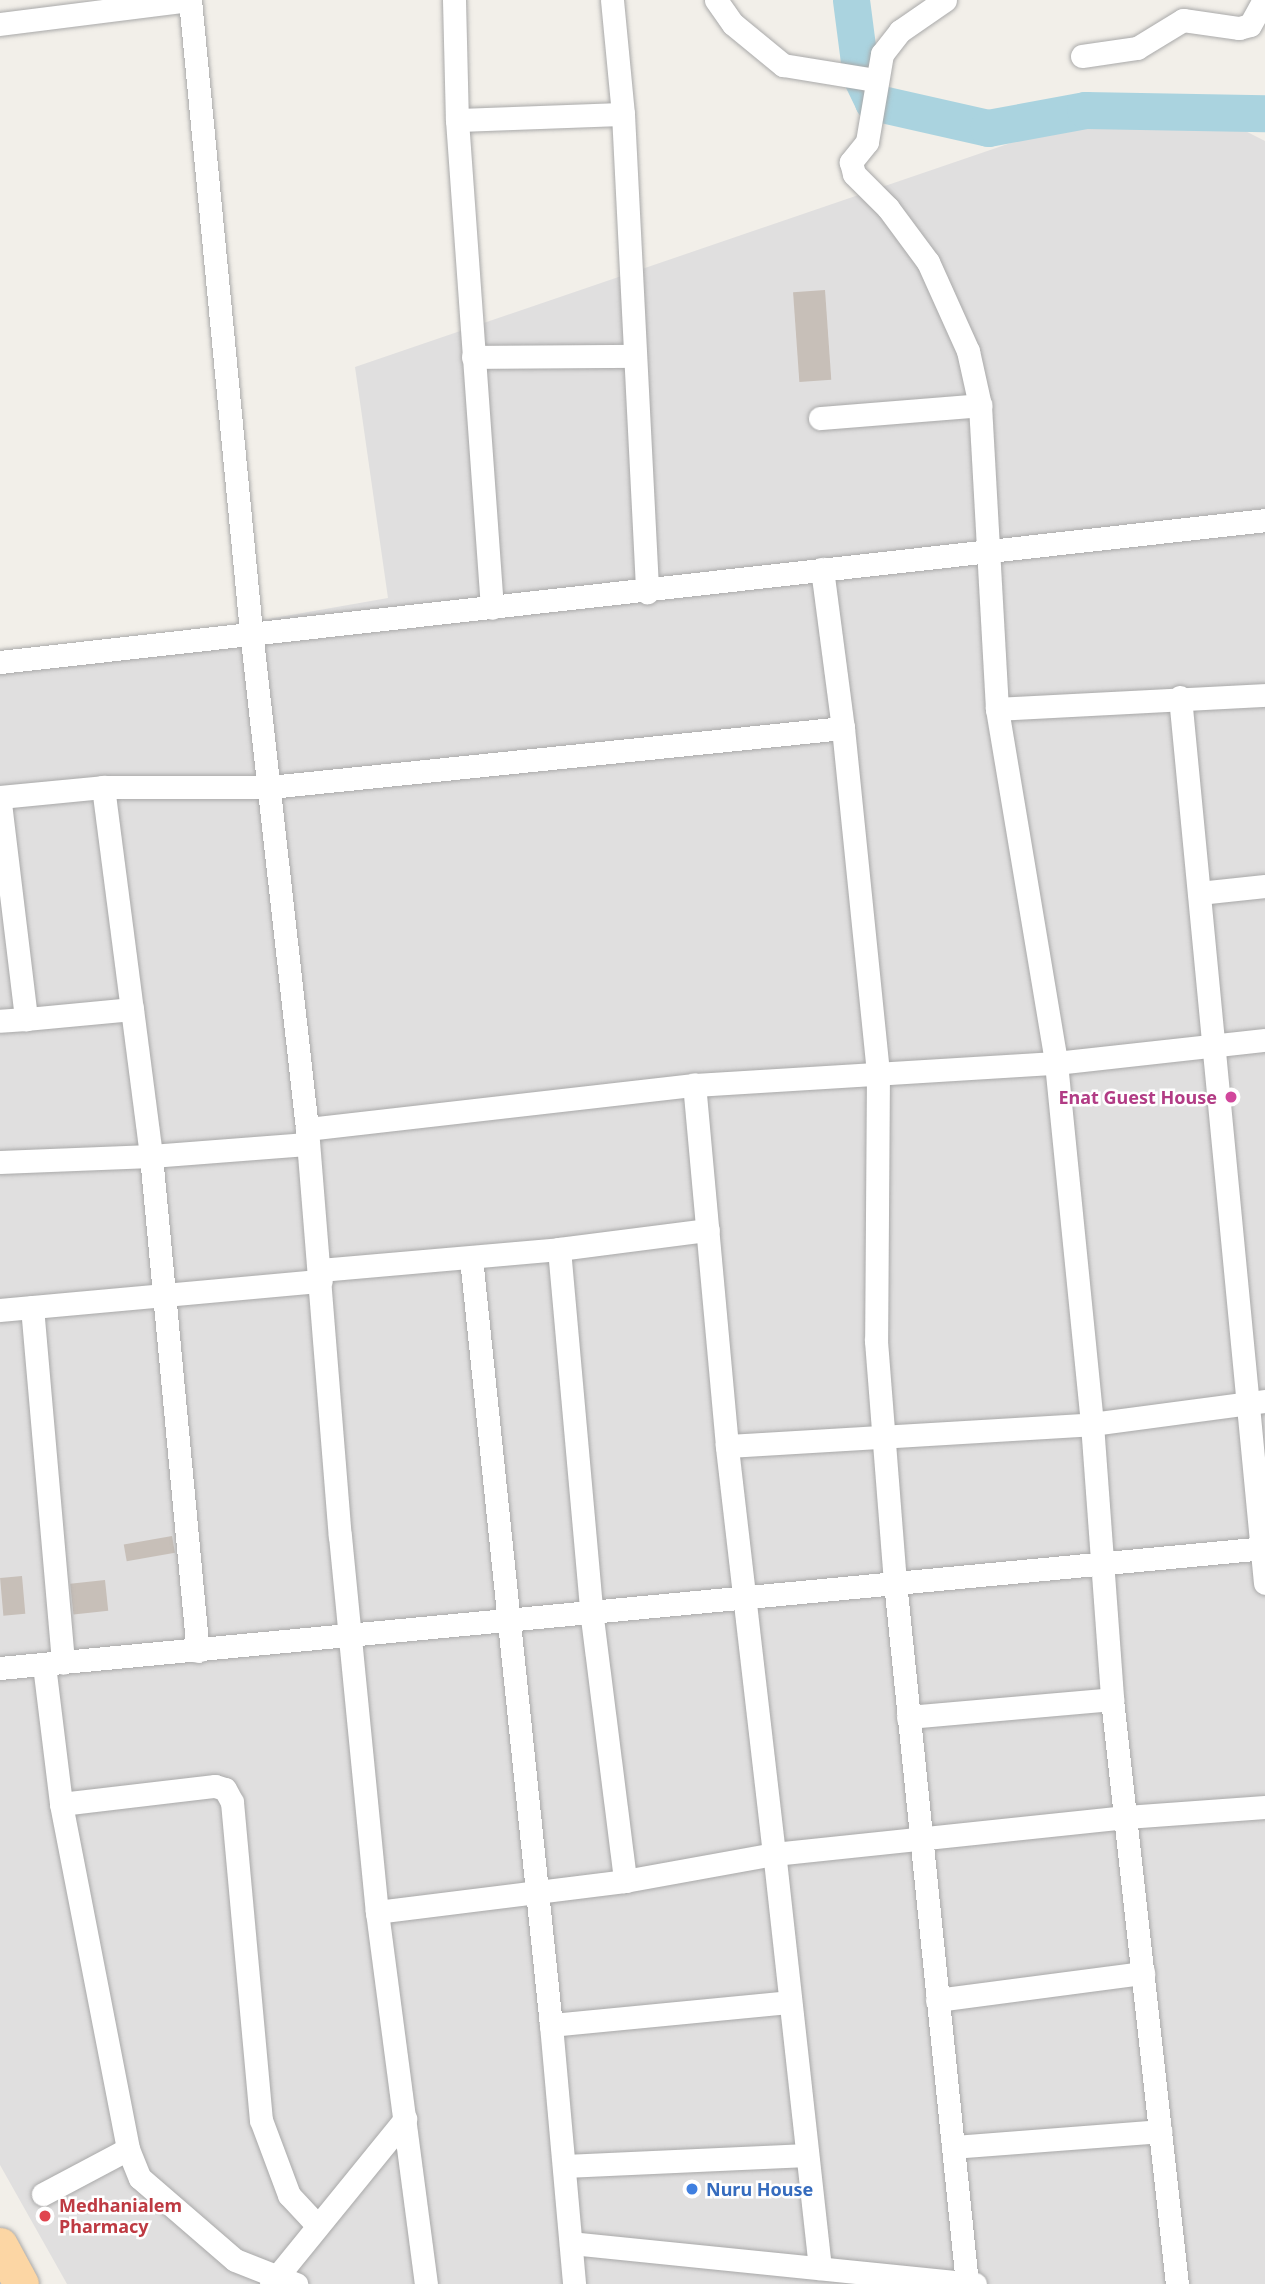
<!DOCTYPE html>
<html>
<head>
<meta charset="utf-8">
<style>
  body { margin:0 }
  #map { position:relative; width:1265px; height:2284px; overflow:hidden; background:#f2efe9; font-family:"Noto Sans",sans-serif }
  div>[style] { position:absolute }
  .residential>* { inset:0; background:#e0dfdf }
  .river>* { height:37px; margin:-18.5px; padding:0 18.5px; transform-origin:18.5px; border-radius:18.5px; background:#aad3df }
  .building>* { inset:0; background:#c7bfb8; transform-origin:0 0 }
  .roads { filter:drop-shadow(0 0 2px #a9a9a9) drop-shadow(0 0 2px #a9a9a9) }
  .street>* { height:23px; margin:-11.5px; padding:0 11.5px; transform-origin:11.5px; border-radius:11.5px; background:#fff }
  .primary>* { height:35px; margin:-17.5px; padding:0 17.5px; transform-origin:17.5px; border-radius:17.5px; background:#fcd6a4 }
  .dots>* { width:19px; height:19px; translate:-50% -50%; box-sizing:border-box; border:4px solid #fff; border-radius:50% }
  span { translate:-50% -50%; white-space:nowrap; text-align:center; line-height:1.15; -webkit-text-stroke:5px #fff; paint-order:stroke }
  .hotel-label { font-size:18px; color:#b23c85; font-weight:700 }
  .right { translate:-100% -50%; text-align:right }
  .shop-label { font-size:18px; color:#366cbe; font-weight:700 }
  .left { translate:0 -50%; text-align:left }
  .health-label { font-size:18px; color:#be3a42; font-weight:700 }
</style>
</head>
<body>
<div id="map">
  <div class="residential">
    <div style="clip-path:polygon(1184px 100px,1265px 141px,1265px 2284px,67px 2284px,0 2165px,0 666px,388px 598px,355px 367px,1049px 130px)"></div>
  </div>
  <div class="river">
    <div style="left:851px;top:0;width:78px;rotate:82.6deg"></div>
    <div style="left:861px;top:77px;width:28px;rotate:64deg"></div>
    <div style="left:873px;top:102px;width:118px;rotate:12.7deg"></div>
    <div style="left:988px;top:128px;width:99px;rotate:-10.5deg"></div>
    <div style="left:1085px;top:110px;width:180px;rotate:1deg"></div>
  </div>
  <div class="building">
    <div style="left:825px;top:290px;width:90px;height:32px;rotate:86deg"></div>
    <div style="left:172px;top:1536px;width:17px;height:49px;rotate:80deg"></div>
    <div style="left:22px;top:1576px;width:38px;height:22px;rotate:85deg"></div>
    <div style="left:105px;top:1580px;width:31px;height:35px;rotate:84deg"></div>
  </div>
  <div class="roads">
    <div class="street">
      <div style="left:190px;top:0;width:634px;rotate:84.48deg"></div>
      <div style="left:251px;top:631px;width:501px;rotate:83.58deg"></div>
      <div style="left:307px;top:1129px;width:408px;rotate:85.4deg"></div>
      <div style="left:340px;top:1536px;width:378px;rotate:84.4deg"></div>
      <div style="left:377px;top:1912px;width:375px;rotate:82.5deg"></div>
      <div style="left:454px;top:0;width:120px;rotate:88.6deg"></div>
      <div style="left:457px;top:120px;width:489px;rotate:85.9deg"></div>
      <div style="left:612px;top:0;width:115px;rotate:84.5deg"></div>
      <div style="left:623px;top:114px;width:479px;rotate:87.1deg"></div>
      <div style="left:716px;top:0;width:29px;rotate:55deg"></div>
      <div style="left:733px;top:24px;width:65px;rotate:39.4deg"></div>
      <div style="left:783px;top:65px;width:94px;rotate:9.2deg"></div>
      <div style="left:945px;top:0;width:55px;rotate:145.4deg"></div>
      <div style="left:900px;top:31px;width:29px;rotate:128deg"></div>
      <div style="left:882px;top:54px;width:89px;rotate:99.7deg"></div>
      <div style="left:867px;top:142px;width:26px;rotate:129deg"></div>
      <div style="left:851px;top:162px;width:12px;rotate:76deg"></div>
      <div style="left:854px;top:174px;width:48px;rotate:45deg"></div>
      <div style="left:888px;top:208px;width:67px;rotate:53.5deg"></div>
      <div style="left:928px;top:262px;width:98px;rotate:65.8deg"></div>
      <div style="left:968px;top:351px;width:55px;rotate:77.5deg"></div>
      <div style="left:980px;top:405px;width:304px;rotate:86.8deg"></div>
      <div style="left:997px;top:709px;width:359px;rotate:80.5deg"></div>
      <div style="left:1056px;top:1063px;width:363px;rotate:84.3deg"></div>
      <div style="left:1092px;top:1424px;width:276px;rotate:85.8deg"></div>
      <div style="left:1112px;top:1699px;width:589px;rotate:83.66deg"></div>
      <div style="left:0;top:24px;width:191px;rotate:-7.2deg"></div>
      <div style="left:1082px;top:56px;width:56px;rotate:-8.3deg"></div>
      <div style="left:1137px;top:48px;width:54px;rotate:-31.3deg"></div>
      <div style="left:1183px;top:20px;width:57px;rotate:8.1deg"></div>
      <div style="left:1239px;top:28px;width:11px;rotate:-15deg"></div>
      <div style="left:1250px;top:25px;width:29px;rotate:-61deg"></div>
      <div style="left:457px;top:120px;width:166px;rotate:-2.1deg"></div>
      <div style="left:473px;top:357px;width:162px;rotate:-0.4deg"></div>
      <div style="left:820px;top:418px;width:161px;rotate:-4.6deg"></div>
      <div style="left:822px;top:569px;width:160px;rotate:82.5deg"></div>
      <div style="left:843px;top:728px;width:346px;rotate:84.2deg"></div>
      <div style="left:878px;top:1072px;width:269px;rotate:90.4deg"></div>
      <div style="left:876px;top:1341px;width:242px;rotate:85.5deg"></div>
      <div style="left:895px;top:1582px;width:706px;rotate:84.14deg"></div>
      <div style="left:0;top:662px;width:1273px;rotate:-6.4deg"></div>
      <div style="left:1180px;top:697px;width:890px;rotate:84.52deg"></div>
      <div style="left:997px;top:709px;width:268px;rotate:-3deg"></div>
      <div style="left:103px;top:787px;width:224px;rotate:82.6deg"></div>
      <div style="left:0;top:797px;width:103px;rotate:-5.5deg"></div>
      <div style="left:103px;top:787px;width:167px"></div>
      <div style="left:270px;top:787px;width:576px;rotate:-5.88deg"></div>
      <div style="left:0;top:803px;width:218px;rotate:83.1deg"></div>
      <div style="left:26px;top:1019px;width:26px;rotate:176deg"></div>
      <div style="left:1199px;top:893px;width:66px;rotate:-6.1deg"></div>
      <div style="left:26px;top:1019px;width:106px;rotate:-5.4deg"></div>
      <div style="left:132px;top:1009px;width:148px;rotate:82.6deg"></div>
      <div style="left:151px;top:1156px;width:156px;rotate:-4.4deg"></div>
      <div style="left:307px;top:1129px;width:389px;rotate:-6.5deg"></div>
      <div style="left:694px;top:1085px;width:363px;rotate:-3.5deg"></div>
      <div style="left:1056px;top:1063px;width:210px;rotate:-6.3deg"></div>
      <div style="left:0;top:1162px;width:151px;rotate:-2.3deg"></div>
      <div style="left:151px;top:1156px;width:497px;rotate:84.6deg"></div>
      <div style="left:559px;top:1249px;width:362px;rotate:84.9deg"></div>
      <div style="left:591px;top:1610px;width:273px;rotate:82.8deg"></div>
      <div style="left:471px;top:1258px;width:771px;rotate:84.05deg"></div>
      <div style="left:551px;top:2025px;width:260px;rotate:84.9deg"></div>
      <div style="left:320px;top:1270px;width:240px;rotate:-5deg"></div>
      <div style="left:559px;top:1249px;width:150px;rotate:-7.3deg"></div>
      <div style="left:32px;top:1307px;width:357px;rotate:85deg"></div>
      <div style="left:0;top:1310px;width:322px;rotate:-5.2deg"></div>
      <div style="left:727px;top:1446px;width:366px;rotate:-3.4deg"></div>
      <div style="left:1092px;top:1424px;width:175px;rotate:-7.6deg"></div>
      <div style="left:44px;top:1665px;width:140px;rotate:83deg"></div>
      <div style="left:61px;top:1804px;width:351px;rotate:79deg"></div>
      <div style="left:128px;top:2149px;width:31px;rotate:68deg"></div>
      <div style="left:140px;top:2178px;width:125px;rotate:40.8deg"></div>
      <div style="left:235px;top:2260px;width:66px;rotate:21.5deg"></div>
      <div style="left:0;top:1668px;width:1271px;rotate:-5.42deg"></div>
      <div style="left:908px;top:1717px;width:205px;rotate:-5deg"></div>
      <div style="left:61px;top:1804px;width:155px;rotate:-6.7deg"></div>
      <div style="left:215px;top:1786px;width:10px;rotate:17deg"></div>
      <div style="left:225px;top:1789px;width:15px;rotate:62deg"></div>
      <div style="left:232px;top:1802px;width:319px;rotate:84.8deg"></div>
      <div style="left:261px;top:2120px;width:80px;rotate:69.5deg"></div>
      <div style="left:289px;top:2195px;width:40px;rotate:47deg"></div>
      <div style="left:377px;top:1912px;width:250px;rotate:-7.1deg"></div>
      <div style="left:625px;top:1881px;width:151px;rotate:-10.3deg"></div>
      <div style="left:774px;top:1854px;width:411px;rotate:-96.6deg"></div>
      <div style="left:727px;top:1446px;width:363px;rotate:-95.2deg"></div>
      <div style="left:937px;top:2000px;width:208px;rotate:-7.5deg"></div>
      <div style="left:551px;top:2025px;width:240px;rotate:-5.5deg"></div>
      <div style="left:953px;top:2147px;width:208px;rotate:-4.4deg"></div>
      <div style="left:565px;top:2166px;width:242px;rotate:-2.6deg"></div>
      <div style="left:43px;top:2194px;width:96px;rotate:-27.9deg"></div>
      <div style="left:571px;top:2243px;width:406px;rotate:5.8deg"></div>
      <div style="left:820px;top:2268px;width:417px;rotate:-96.3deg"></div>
      <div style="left:774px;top:1854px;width:354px;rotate:-6deg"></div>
      <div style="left:1126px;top:1817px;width:139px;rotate:-4.1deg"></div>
      <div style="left:271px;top:2284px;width:213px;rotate:-50.9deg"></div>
    </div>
    <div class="primary">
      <div style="left:0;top:2245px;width:44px;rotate:61.7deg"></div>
    </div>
  </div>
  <div class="dots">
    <div style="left:1231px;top:1097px;background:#d1479c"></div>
    <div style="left:692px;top:2189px;background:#3f7fe0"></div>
    <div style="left:45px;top:2216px;background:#e0444e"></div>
  </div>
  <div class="hotel-label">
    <span class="right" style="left:1217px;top:1097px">Enat Guest House</span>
  </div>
  <div class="shop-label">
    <span class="left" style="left:706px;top:2189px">Nuru House</span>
  </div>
  <div class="health-label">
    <span class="left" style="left:59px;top:2216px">Medhanialem<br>Pharmacy</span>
  </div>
</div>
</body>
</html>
